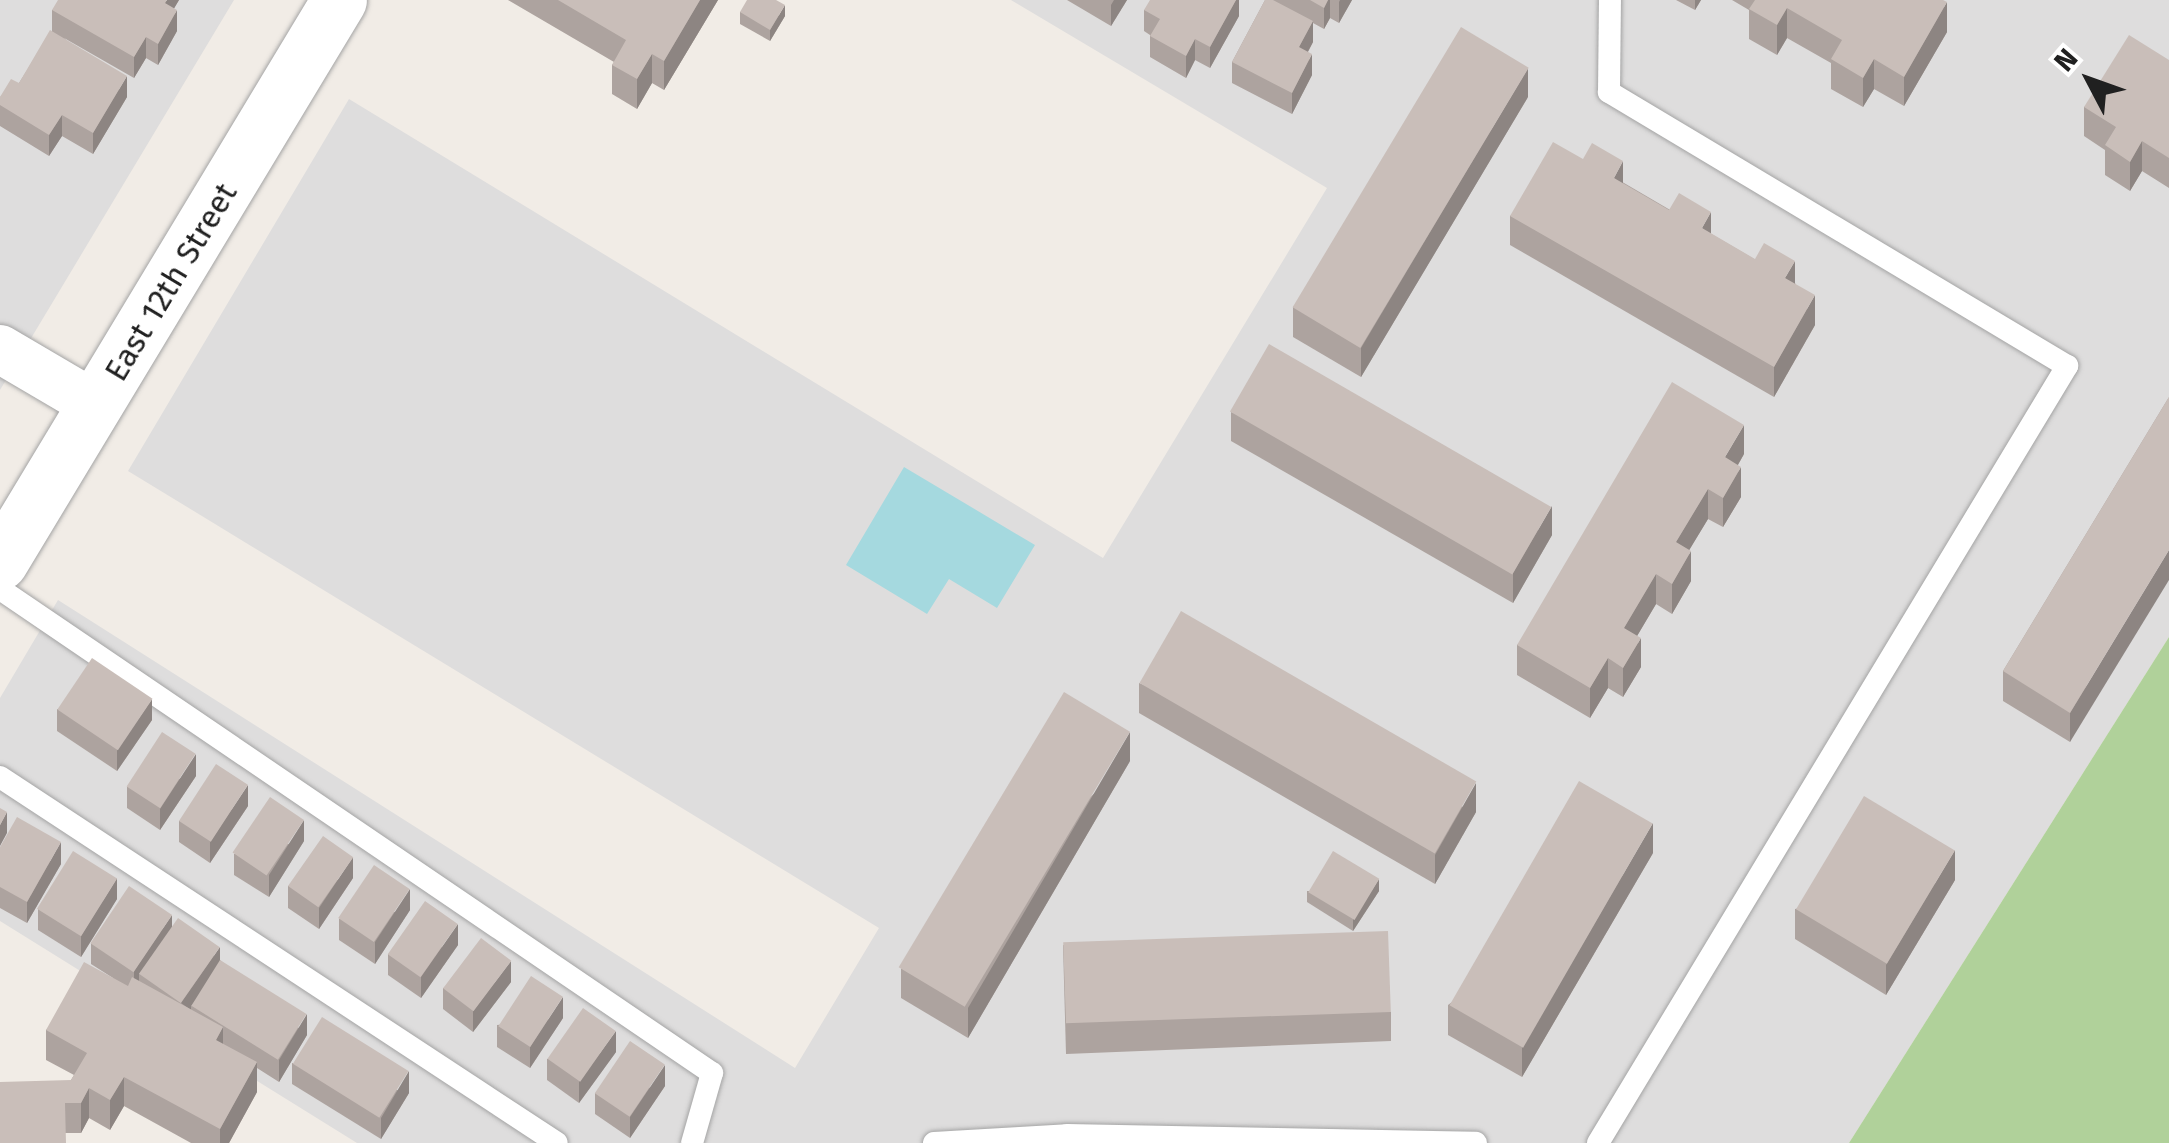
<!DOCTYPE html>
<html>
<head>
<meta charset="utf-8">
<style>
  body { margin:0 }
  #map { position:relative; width:2169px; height:1143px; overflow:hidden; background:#f1ece6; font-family:"Fira Sans",sans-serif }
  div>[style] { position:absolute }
  .residential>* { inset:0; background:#dedddd }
  .forest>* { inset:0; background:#b0d19a }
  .water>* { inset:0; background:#a5d9df }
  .roads { filter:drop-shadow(0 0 2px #a4a4a4) drop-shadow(0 0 2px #a4a4a4) }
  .service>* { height:22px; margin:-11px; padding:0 11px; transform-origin:11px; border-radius:11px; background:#fff }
  .minor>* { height:48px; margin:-24px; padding:0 24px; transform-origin:24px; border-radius:24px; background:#fff }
  .tertiary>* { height:55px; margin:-27.5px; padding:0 27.5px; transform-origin:27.5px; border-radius:27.5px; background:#fff }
  .wall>* { inset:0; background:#ada39f }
  .shaded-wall>* { inset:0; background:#8d8582 }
  .building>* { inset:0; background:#c9beb9; transform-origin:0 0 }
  span { translate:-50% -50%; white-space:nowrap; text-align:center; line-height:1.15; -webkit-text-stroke:8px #fff; paint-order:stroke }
  .street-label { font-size:32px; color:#202020 }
  .north { position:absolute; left:2039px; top:30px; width:100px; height:100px; -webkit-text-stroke:8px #fff; paint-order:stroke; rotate:311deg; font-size:28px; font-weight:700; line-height:40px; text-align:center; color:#202020 }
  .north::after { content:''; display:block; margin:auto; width:35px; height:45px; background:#202020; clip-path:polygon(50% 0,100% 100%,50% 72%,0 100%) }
</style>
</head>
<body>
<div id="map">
  <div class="residential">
    <div style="clip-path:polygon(0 0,234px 0,0 390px)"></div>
    <div style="clip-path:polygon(1011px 0,2169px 0,2169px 637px,1849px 1143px,357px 1143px,0 921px,0 698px,58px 600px,795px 1068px,879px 928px,128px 471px,349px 99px,1103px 558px,1327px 188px)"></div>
  </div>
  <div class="forest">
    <div style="clip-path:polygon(2169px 637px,2169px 1143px,1849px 1143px)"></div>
  </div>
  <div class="water">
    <div style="clip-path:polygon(904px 467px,1035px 545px,997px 608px,949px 579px,927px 614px,846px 565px)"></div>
  </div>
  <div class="roads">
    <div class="service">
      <div style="left:0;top:589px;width:861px;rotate:34.21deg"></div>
      <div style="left:712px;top:1073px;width:73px;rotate:105.9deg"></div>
      <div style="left:0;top:777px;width:666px;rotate:33.31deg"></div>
      <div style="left:934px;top:1143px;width:133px;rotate:-3.4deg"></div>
      <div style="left:1067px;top:1135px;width:409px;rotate:1.1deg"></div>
      <div style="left:1598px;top:1143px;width:908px;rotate:-58.88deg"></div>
      <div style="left:2067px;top:366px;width:534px;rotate:-149.11deg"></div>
      <div style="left:1609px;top:92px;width:92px;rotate:-89.4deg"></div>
    </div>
    <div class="minor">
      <div style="left:0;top:349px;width:113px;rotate:30.4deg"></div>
    </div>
    <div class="tertiary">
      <div style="left:0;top:562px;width:656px;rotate:-58.9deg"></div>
    </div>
  </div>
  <div class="wall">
    <div style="clip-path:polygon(179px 0,174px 8px,177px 31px,158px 65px,146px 58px,134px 78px,64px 38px,127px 97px,93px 154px,62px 136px,49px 156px,0 126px,0 97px,19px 83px,52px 31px,52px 10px)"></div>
    <div style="clip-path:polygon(508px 0,718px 0,664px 90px,652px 83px,637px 109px,612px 94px,612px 65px,614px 62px)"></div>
    <div style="clip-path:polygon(1067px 0,1127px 0,1111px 26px)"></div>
    <div style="clip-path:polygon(1239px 0,1239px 16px,1210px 68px,1195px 60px,1186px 78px,1150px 57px,1150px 35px,1144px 31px,1144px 10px)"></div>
    <div style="clip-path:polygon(1265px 0,1352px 0,1339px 23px,1330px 18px,1324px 29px,1313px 23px,1313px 42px,1308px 52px,1312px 75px,1292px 114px,1232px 83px,1232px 62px)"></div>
    <div style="clip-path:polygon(1676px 0,1701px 0,1695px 10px)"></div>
    <div style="clip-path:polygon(1732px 0,1943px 0,1947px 32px,1904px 106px,1874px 89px,1863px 107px,1831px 89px,1831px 63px,1787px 38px,1777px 55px,1749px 39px,1749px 10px)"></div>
    <div style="clip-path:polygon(740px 12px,785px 16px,770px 41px,740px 24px)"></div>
    <div style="clip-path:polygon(2169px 60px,2169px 188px,2142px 171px,2130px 191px,2105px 175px,2105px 150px,2084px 136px,2084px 107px)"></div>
    <div style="clip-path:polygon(1528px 97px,1361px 377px,1293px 337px,1293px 307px)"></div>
    <div style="clip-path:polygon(1583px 159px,1795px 283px,1815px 325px,1774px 397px,1510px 245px,1510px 216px)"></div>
    <div style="clip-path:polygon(2169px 397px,2070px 742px,2003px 701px,2003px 671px)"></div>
    <div style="clip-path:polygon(1231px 412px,1552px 535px,1513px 603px,1231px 441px)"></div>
    <div style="clip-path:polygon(1744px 454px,1738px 465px,1741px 497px,1723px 527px,1708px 519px,1689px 550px,1691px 581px,1672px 614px,1656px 604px,1637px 636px,1641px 667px,1623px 697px,1608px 688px,1590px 718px,1517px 675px,1517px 645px)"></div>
    <div style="clip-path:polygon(1139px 683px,1476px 812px,1435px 884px,1139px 713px)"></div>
    <div style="clip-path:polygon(57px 709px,152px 720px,117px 771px,57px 731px)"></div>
    <div style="clip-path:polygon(1130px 761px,968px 1038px,901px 998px,901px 969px)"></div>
    <div style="clip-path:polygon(196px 776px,160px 830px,127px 808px,127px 787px)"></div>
    <div style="clip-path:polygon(248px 806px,210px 863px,179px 842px,179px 821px)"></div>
    <div style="clip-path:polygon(304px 841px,269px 897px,234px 875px,234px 854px)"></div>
    <div style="clip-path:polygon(0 847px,61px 864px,27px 923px,0 908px)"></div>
    <div style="clip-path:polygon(1653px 853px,1522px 1077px,1448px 1035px,1448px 1005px)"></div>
    <div style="clip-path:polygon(353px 878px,319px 929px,288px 908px,288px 886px)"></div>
    <div style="clip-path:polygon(1955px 880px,1886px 995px,1795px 939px,1795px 909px)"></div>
    <div style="clip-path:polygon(1307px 891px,1379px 891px,1353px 931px,1307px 902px)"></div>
    <div style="clip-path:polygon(117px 899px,81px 957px,38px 930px,38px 909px)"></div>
    <div style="clip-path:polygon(410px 910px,375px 964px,339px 940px,339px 919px)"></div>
    <div style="clip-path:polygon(172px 927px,220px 960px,307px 1035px,279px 1082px,257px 1068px,257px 1092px,229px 1143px,191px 1143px,124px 1106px,110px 1130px,89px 1118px,81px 1133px,65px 1133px,0 1143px,71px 1080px,74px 1075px,46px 1060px,46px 1030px,113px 978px,91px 964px,91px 943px)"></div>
    <div style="clip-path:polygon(458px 945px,421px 998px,388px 975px,388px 954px)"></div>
    <div style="clip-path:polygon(1063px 945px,1391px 1012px,1391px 1041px,1066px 1054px)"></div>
    <div style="clip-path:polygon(511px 982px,473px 1032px,443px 1009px,443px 988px)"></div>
    <div style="clip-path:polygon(563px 1018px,530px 1068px,497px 1047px,497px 1025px)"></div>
    <div style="clip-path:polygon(616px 1052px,579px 1103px,547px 1080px,547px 1059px)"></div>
    <div style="clip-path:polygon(292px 1063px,409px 1093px,381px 1139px,292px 1084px)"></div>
    <div style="clip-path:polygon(665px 1086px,630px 1138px,595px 1114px,595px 1093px)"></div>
  </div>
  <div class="shaded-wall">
    <div style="clip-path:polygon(167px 0,179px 0,165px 24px,165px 3px)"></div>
    <div style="clip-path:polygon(700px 0,718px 0,664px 90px,664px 61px)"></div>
    <div style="clip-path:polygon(1114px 0,1127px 0,1111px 26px,1111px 5px)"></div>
    <div style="clip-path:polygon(1236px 0,1239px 0,1239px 16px,1210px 68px,1210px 47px)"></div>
    <div style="clip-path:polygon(1328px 0,1330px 0,1330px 18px,1324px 29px,1324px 8px)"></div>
    <div style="clip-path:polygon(1340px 0,1352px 0,1339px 23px,1339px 2px)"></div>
    <div style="clip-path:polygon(1695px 0,1701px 0,1695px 10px)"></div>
    <div style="clip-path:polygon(1947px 2px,1947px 32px,1904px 106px,1904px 77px)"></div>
    <div style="clip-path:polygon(785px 5px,785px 16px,770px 41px,770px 30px)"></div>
    <div style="clip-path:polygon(1787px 8px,1787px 38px,1777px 55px,1777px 25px)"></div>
    <div style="clip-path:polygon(177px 10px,177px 31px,158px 65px,158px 44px)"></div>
    <div style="clip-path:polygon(1313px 21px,1313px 42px,1299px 68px,1299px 47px)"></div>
    <div style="clip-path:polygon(146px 37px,146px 58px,134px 78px,134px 57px)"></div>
    <div style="clip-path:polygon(1195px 39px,1195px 60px,1186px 78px,1186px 56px)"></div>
    <div style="clip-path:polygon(652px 54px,652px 83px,637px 109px,637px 79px)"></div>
    <div style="clip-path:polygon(1312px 54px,1312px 75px,1292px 114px,1292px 93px)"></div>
    <div style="clip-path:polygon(1874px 59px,1874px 89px,1863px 107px,1863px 78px)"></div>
    <div style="clip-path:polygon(1528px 68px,1528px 97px,1361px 377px,1361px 348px)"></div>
    <div style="clip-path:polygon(127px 76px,127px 97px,93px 154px,93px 133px)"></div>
    <div style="clip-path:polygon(62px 115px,62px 136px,49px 156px,49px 135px)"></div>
    <div style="clip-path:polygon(2142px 141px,2142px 171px,2130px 191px,2130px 162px)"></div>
    <div style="clip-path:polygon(1623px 161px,1623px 190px,1614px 178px)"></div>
    <div style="clip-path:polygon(1711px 212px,1711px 242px,1702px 228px)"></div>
    <div style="clip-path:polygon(1795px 261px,1795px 291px,1785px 278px)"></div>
    <div style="clip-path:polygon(1815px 295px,1815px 325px,1774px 397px,1774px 367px)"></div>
    <div style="clip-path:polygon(1744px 425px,1744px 454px,1725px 487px,1725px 457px)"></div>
    <div style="clip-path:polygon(1741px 467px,1741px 497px,1723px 527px,1723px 498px)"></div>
    <div style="clip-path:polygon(1708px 489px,1708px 519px,1676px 572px,1676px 542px)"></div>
    <div style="clip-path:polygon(1552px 506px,1552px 535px,1513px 603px,1513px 573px)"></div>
    <div style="clip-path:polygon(2169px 550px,2169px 580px,2070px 742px,2070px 713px)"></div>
    <div style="clip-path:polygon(1691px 551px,1691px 581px,1672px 614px,1672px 584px)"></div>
    <div style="clip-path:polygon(1656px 574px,1656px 604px,1624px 658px,1624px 628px)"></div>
    <div style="clip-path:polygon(1641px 638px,1641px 667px,1623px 697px,1623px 668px)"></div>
    <div style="clip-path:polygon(1608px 658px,1608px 688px,1590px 718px,1590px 688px)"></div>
    <div style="clip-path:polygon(152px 699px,152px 720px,117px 771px,117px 750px)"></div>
    <div style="clip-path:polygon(1130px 732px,1130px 761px,968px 1038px,968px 1008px)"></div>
    <div style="clip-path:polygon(196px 754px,196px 776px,160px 830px,160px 809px)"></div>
    <div style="clip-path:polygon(1476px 783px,1476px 812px,1435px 884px,1435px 855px)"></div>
    <div style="clip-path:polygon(248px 785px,248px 806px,210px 863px,210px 842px)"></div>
    <div style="clip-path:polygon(7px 812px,7px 833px,0 846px,0 825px)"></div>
    <div style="clip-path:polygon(304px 820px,304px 841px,269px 897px,269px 875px)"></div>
    <div style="clip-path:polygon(1653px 823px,1653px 853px,1522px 1077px,1522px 1048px)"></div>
    <div style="clip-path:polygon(61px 842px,61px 864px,27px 923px,27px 902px)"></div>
    <div style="clip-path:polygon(1955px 850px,1955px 880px,1886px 995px,1886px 965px)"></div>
    <div style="clip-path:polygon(353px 857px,353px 878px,319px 929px,319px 908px)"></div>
    <div style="clip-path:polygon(117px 878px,117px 899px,81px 957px,81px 936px)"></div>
    <div style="clip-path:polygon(1379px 879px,1379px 891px,1353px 931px,1353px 920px)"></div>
    <div style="clip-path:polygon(410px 889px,410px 910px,375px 964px,375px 942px)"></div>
    <div style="clip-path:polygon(172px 915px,172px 936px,139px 974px,139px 984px,134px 992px,134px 971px)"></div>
    <div style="clip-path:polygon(458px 924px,458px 945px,421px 998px,421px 977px)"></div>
    <div style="clip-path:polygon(220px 947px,220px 969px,191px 1006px,191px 1010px,181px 1003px)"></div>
    <div style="clip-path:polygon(511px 961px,511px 982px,473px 1032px,473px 1011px)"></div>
    <div style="clip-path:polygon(563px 997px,563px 1018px,530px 1068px,530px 1047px)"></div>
    <div style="clip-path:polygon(307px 1014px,307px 1035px,279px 1082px,279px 1060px)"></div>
    <div style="clip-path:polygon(223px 1027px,223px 1056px,216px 1040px)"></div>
    <div style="clip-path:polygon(616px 1031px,616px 1052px,579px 1103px,579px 1082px)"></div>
    <div style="clip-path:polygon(257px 1062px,257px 1092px,229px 1143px,220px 1143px,220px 1129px)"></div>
    <div style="clip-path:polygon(665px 1065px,665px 1086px,630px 1138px,630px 1117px)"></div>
    <div style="clip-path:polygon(409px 1071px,409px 1093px,381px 1139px,381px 1118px)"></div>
    <div style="clip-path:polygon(124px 1077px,124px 1106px,110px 1130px,110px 1100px)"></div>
    <div style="clip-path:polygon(89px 1088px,89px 1118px,81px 1133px,81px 1103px)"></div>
  </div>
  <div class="building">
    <div style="clip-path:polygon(58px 0,167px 0,165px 3px,177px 10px,158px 44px,146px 37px,134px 57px,52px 10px)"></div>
    <div style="clip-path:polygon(558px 0,700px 0,664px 61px,652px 54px,637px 79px,612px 65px,626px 40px)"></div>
    <div style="clip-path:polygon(747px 0,776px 0,785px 5px,770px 30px,740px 12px)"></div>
    <div style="clip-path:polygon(1150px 0,1236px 0,1210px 47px,1195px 39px,1186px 56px,1150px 36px,1160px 19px,1144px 10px)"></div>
    <div style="clip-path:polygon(1265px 0,1273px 0,1313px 21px,1299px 47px,1312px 54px,1292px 93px,1232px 62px)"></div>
    <div style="clip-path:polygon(1310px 0,1328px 0,1324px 8px)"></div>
    <div style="clip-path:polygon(1755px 0,1943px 0,1947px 2px,1904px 77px,1874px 59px,1863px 78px,1831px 59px,1842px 40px,1787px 8px,1777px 25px,1749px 9px)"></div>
    <div style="left:1461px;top:27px;width:79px;height:327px;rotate:31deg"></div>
    <div style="clip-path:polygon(50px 30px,127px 76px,93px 133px,62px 115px,49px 135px,0 105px,0 97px,11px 79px,19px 83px)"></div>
    <div style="clip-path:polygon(2129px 35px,2169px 60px,2169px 158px,2142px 141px,2130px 162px,2105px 145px,2116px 127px,2084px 107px)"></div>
    <div style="clip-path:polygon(1553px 142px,1583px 159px,1592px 143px,1623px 161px,1614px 178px,1669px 210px,1679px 193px,1711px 212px,1702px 228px,1755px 259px,1764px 243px,1795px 261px,1785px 278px,1815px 295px,1774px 367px,1510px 216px)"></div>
    <div style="left:1269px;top:344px;width:326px;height:78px;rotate:30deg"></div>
    <div style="clip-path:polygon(1672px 382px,1744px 425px,1725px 457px,1741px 467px,1723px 498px,1708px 489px,1676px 542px,1691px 551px,1672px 584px,1656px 574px,1624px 628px,1641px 638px,1623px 668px,1608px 658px,1590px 688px,1517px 645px)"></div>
    <div style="clip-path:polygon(2169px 397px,2169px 550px,2070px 713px,2003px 671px)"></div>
    <div style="left:1181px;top:611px;width:341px;height:83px;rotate:30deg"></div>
    <div style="left:92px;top:658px;width:73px;height:62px;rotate:34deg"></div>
    <div style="left:1064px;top:692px;width:77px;height:321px;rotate:31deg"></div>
    <div style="left:162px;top:732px;width:40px;height:65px;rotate:33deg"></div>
    <div style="left:216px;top:764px;width:38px;height:68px;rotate:33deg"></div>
    <div style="left:1579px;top:781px;width:85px;height:259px;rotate:30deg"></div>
    <div style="left:1864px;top:796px;width:106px;height:132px;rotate:31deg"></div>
    <div style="left:270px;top:797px;width:41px;height:67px;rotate:34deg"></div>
    <div style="clip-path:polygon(0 808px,7px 812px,0 825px)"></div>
    <div style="clip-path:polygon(17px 817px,61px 842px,27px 902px,0 887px,0 847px)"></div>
    <div style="left:323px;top:836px;width:37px;height:61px;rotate:35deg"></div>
    <div style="left:73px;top:851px;width:52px;height:68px;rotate:32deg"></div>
    <div style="left:1333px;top:851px;width:54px;height:48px;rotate:31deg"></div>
    <div style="left:374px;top:865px;width:43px;height:64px;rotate:34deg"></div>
    <div style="left:129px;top:886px;width:52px;height:69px;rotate:34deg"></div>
    <div style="left:425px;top:901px;width:40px;height:65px;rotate:35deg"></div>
    <div style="left:178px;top:918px;width:51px;height:68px;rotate:35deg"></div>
    <div style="left:1388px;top:931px;width:81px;height:325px;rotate:88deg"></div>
    <div style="left:481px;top:938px;width:38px;height:63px;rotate:37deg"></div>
    <div style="left:220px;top:960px;width:102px;height:54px;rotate:32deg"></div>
    <div style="clip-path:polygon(84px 962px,128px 986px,132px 977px,223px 1027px,216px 1040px,257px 1062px,220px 1129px,124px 1077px,110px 1100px,89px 1088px,81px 1103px,65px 1103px,66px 1143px,0 1143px,0 1082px,71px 1080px,87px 1053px,46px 1030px)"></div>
    <div style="left:531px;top:976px;width:38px;height:60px;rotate:33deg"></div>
    <div style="left:583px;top:1008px;width:40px;height:62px;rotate:35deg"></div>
    <div style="left:322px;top:1017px;width:102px;height:55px;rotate:32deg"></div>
    <div style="left:630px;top:1041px;width:42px;height:63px;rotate:34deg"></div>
  </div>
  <div class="street-label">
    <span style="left:171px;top:282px;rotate:-59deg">East 12th Street</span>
  </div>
  <div class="north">N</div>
</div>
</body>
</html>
